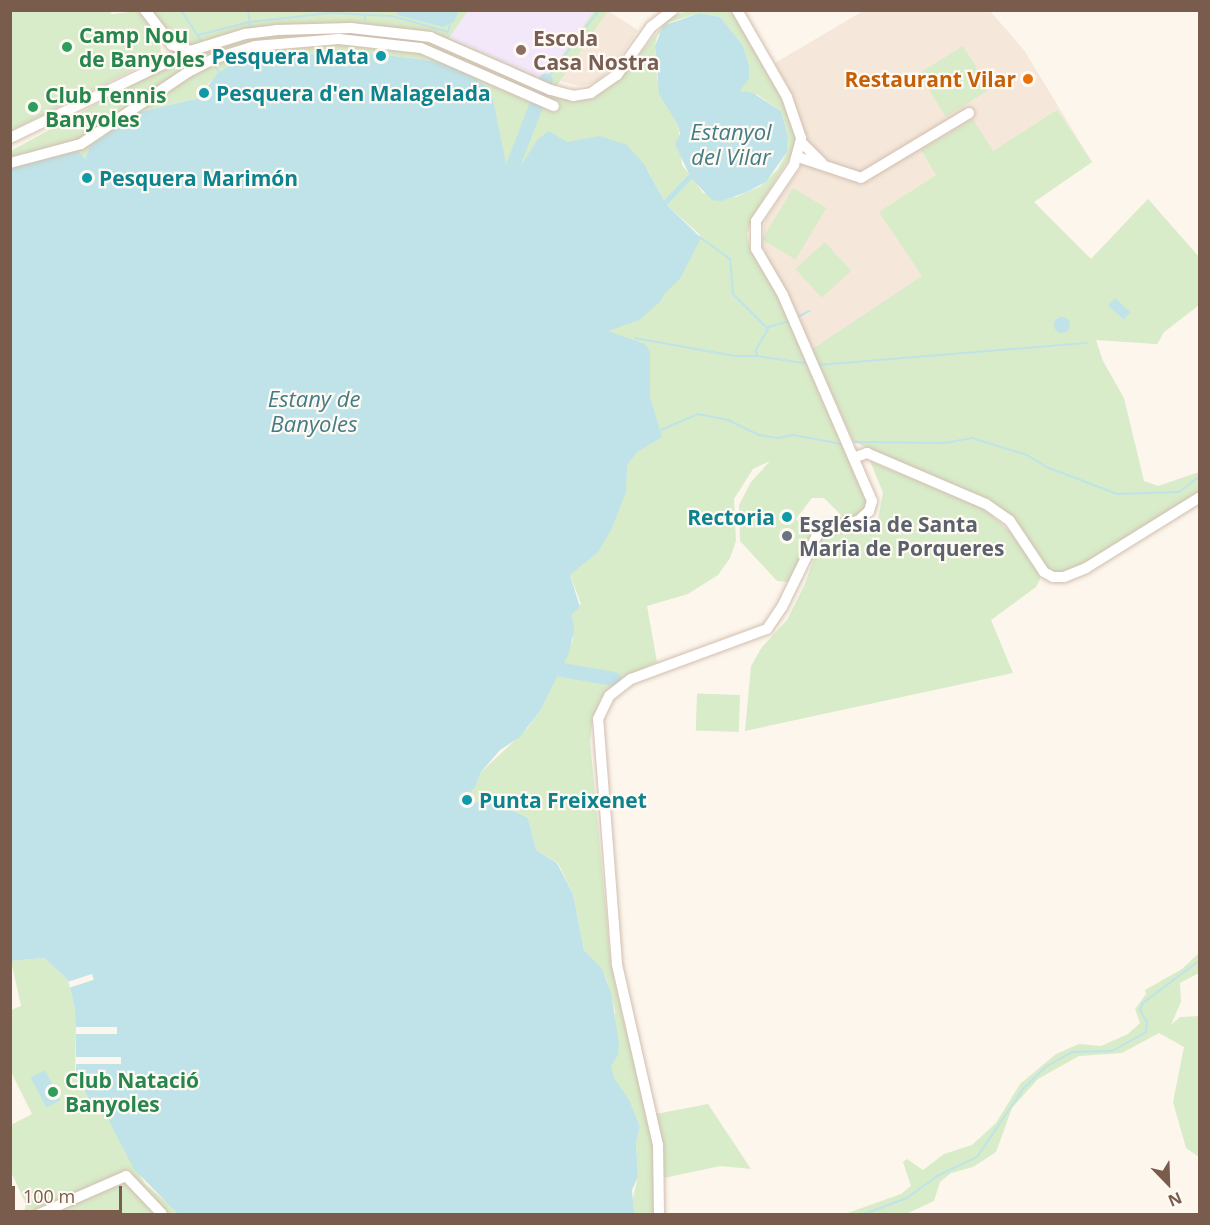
<!DOCTYPE html>
<html>
<head>
<meta charset="utf-8">
<style>
  body { margin:0 }
  #map { position:relative; width:1210px; height:1225px; overflow:hidden; background:#fdf6ec; font-family:"Open Sans",sans-serif }
  div>[style] { position:absolute }
  .residential>* { inset:0; background:#f5e8da }
  .education>* { inset:0; background:#f3e8fa }
  .green>* { inset:0; background:#d8ecc9; transform-origin:0 0 }
  .water>* { inset:0; background:#bfe3e8; transform-origin:0 0 }
  .round { border-radius:50% }
  .pier>* { inset:0; background:#fdf6ec; transform-origin:0 0 }
  .stream>* { height:2px; margin:-1px; padding:0 1px; transform-origin:1px; border-radius:1px; background:#bfe3e8 }
  .river>* { height:14px; margin:-7px; padding:0 7px; transform-origin:7px; border-radius:7px; background:#bfe3e8 }
  .roads { filter:drop-shadow(0 0 2px #d1beb0) drop-shadow(0 0 2px #d1beb0) }
  .minor>* { height:10px; margin:-5px; padding:0 5px; transform-origin:5px; border-radius:5px; background:#fff }
  .dots>* { width:16px; height:16px; translate:-50% -50%; box-sizing:border-box; border:3px solid #fffaf3; border-radius:50% }
  span { translate:-50% -50%; white-space:nowrap; text-align:center; line-height:1.15; -webkit-text-stroke:4.5px #fffaf3; paint-order:stroke }
  .leisure-label { font-size:21px; color:#27864d; font-weight:700 }
  .left { translate:0 -50%; text-align:left }
  .education-label { font-size:21px; color:#785e54; font-weight:700 }
  .culture-label { font-size:21px; color:#0d838f; font-weight:700 }
  .right { translate:-100% -50%; text-align:right }
  .food-label { font-size:21px; color:#c56008; font-weight:700 }
  .worship-label { font-size:21px; color:#5b616d; font-weight:700 }
  .water-label { font-size:22px; color:#437c86; font-style:italic }
  .frame { position:absolute; inset:0; border:12px solid #7a5c4d; pointer-events:none }
  .north { position:absolute; left:1138px; top:1153px; width:60px; height:60px; -webkit-text-stroke:4px #fffaf3; paint-order:stroke; rotate:157deg; font-size:16px; font-weight:700; line-height:24px; text-align:center; color:#7a5c4d }
  .north::after { content:''; display:block; margin:auto; width:21px; height:27px; background:#7a5c4d; clip-path:polygon(50% 0,100% 100%,50% 72%,0 100%) }
  .scale { position:absolute; left:12px; top:1186px; width:110px; height:27px; box-sizing:border-box; border:3px solid #7a5c4d; border-top:0; padding-left:8px; font-size:18px; line-height:21px; white-space:nowrap; color:#7a5c4d; -webkit-text-stroke:4px #fffaf3; paint-order:stroke }
</style>
</head>
<body>
<div id="map">
  <div class="residential">
    <div style="clip-path:polygon(608px 11px,638px 30px,613px 67px,595px 83px,580px 86px,560px 81px)"></div>
    <div style="clip-path:polygon(863px 11px,990px 11px,1024px 50px,1092px 162px,1034px 202px,1091px 259px,1148px 199px,1199px 257px,1199px 305px,1164px 332px,1157px 344px,1096px 339px,1068px 310px,818px 364px,762px 245px,765px 219px,804px 163px,806px 145px,793px 97px,775px 63px)"></div>
  </div>
  <div class="education">
    <div style="clip-path:polygon(468px 11px,594px 11px,544px 80px,449px 38px)"></div>
  </div>
  <div class="green">
    <div style="clip-path:polygon(108px 10px,112px 14px,138px 11px,160px 38px,161px 56px,11px 131px,11px 11px)"></div>
    <div style="clip-path:polygon(148px 11px,468px 11px,449px 38px,544px 80px,594px 11px,608px 11px,552px 93px,588px 98px,617px 81px,670px 17px,687px 11px,729px 11px,738px 17px,787px 103px,796px 131px,796px 148px,754px 214px,747px 234px,750px 248px,776px 290px,862px 478px,867px 505px,860px 515px,849px 519px,843px 517px,824px 498px,812px 498px,796px 519px,812px 535px,788px 582px,777px 581px,740px 541px,739px 505px,751px 482px,770px 461px,753px 469px,734px 499px,736px 541px,730px 558px,718px 575px,688px 594px,647px 606px,657px 662px,616px 683px,601px 698px,593px 717px,590px 741px,611px 965px,653px 1144px,654px 1214px,629px 1214px,638px 1177px,636px 1143px,640px 1127px,630px 1101px,609px 1075px,615px 1012px,606px 978px,584px 950px,573px 894px,558px 863px,536px 850px,528px 818px,494px 801px,467px 806px,459px 802px,475px 788px,481px 772px,527px 729px,540px 711px,573px 640px,572px 614px,581px 604px,570px 575px,601px 332px,700px 235px,667px 205px,692px 178px,703px 193px,736px 197px,761px 186px,778px 169px,787px 152px,788px 137px,781px 111px,758px 95px,740px 91px,749px 64px,742px 44px,720px 17px,699px 13px,670px 22px,657px 36px,655px 46px,657px 79px,678px 125px,682px 165px,689px 174px,664px 200px,647px 169px,522px 174px,499px 171px,491px 90px,471px 75px,439px 62px,380px 54px,326px 53px,236px 61px,209px 83px,199px 98px,134px 113px,90px 146px,85px 159px,78px 152px,11px 168px,11px 151px,182px 57px)"></div>
    <div style="left:963px;top:46px;width:51px;height:52px;rotate:58deg"></div>
    <div style="clip-path:polygon(1057px 110px,1092px 162px,1034px 202px,1091px 259px,1148px 199px,1199px 257px,1199px 305px,1164px 332px,1157px 344px,1096px 340px,1103px 361px,1124px 398px,1144px 481px,1158px 486px,1199px 472px,1199px 494px,1085px 565px,1063px 574px,1045px 570px,1012px 519px,853px 441px,812px 349px,922px 276px,879px 212px,936px 175px,921px 150px,973px 119px,993px 151px)"></div>
    <div style="left:793px;top:188px;width:39px;height:60px;rotate:31deg"></div>
    <div style="left:825px;top:242px;width:39px;height:40px;rotate:48deg"></div>
    <div style="clip-path:polygon(870px 461px,985px 509px,1016px 537px,1041px 577px,1036px 587px,991px 620px,1013px 673px,745px 731px,751px 666px,762px 647px,787px 620px,805px 584px,824px 530px,877px 525px,883px 493px)"></div>
    <div style="left:740px;top:695px;width:37px;height:43px;rotate:92deg"></div>
    <div style="clip-path:polygon(1199px 953px,1199px 973px,1180px 983px,1181px 1002px,1171px 1025px,1180px 1017px,1199px 1016px,1199px 1157px,1186px 1148px,1173px 1102px,1184px 1047px,1159px 1033px,1122px 1053px,1079px 1056px,1038px 1079px,1012px 1108px,996px 1152px,973px 1167px,951px 1173px,940px 1182px,934px 1201px,906px 1214px,845px 1214px,901px 1194px,911px 1186px,903px 1162px,907px 1159px,923px 1170px,944px 1154px,972px 1145px,996px 1123px,1020px 1084px,1056px 1054px,1079px 1044px,1101px 1046px,1128px 1034px,1140px 1023px,1135px 1009px,1146px 994px,1145px 990px,1182px 969px)"></div>
    <div style="clip-path:polygon(44px 958px,68px 980px,75px 1009px,75px 1072px,90px 1102px,106px 1116px,145px 1184px,181px 1214px,11px 1214px,25px 1209px,26px 1204px,11px 1172px,11px 1125px,32px 1114px,11px 1072px,11px 1010px,21px 1006px,11px 961px)"></div>
    <div style="clip-path:polygon(708px 1104px,751px 1169px,720px 1166px,664px 1178px,656px 1114px)"></div>
  </div>
  <div class="water">
    <div style="clip-path:polygon(397px 11px,459px 10px,459px 11px,454px 22px,443px 27px,397px 15px)"></div>
    <div style="clip-path:polygon(699px 13px,720px 17px,742px 44px,749px 64px,749px 78px,740px 91px,753px 93px,781px 111px,788px 137px,787px 152px,766px 182px,747px 192px,721px 201px,712px 200px,692px 179px,667px 205px,701px 238px,680px 279px,664px 294px,660px 302px,639px 320px,608px 331px,645px 344px,650px 352px,650px 397px,662px 437px,637px 452px,627px 465px,626px 492px,611px 530px,598px 552px,570px 575px,580px 607px,572px 614px,574px 631px,569px 653px,540px 711px,520px 737px,500px 750px,481px 772px,475px 788px,459px 802px,467px 806px,485px 799px,494px 801px,528px 818px,536px 850px,557px 863px,573px 894px,584px 950px,602px 969px,611px 993px,619px 1043px,618px 1055px,611px 1066px,614px 1078px,630px 1101px,640px 1127px,636px 1143px,638px 1177px,632px 1190px,634px 1214px,178px 1214px,134px 1169px,109px 1121px,90px 1102px,76px 1074px,75px 1009px,68px 980px,44px 958px,11px 961px,11px 168px,78px 151px,85px 159px,90px 146px,135px 113px,199px 98px,217px 74px,236px 61px,326px 53px,380px 54px,439px 62px,471px 75px,491px 90px,507px 169px,518px 170px,538px 139px,549px 131px,567px 142px,600px 136px,627px 145px,644px 164px,664px 200px,689px 174px,675px 144px,680px 134px,678px 125px,659px 94px,655px 46px,663px 26px)"></div>
    <div style="left:1115px;top:298px;width:21px;height:10px;rotate:43deg"></div>
    <div class="round" style="left:1054px;top:317px;width:16px;height:16px"></div>
    <div style="left:45px;top:1070px;width:34px;height:16px;rotate:63deg"></div>
  </div>
  <div class="pier">
    <div style="left:92px;top:974px;width:6px;height:25px;rotate:72deg"></div>
    <div style="left:76px;top:1027px;width:41px;height:7px"></div>
    <div style="left:76px;top:1057px;width:45px;height:7px"></div>
  </div>
  <div class="stream">
    <div style="left:181px;top:10px;width:37px;rotate:57deg"></div>
    <div style="left:248px;top:10px;width:17px;rotate:83deg"></div>
    <div style="left:365px;top:20px;width:6px;rotate:-90deg"></div>
    <div style="left:198px;top:35px;width:53px;rotate:-14.3deg"></div>
    <div style="left:249px;top:22px;width:81px;rotate:-6.3deg"></div>
    <div style="left:330px;top:13px;width:62px;rotate:2.8deg"></div>
    <div style="left:392px;top:16px;width:58px;rotate:15.9deg"></div>
    <div style="left:448px;top:32px;width:7px;rotate:-74deg"></div>
    <div style="left:254px;top:49px;width:10px;rotate:79deg"></div>
    <div style="left:213px;top:64px;width:10px;rotate:53deg"></div>
    <div style="left:546px;top:80px;width:88px;rotate:-52.9deg"></div>
    <div style="left:701px;top:238px;width:36px;rotate:36deg"></div>
    <div style="left:730px;top:259px;width:35px;rotate:85deg"></div>
    <div style="left:733px;top:294px;width:49px;rotate:45deg"></div>
    <div style="left:768px;top:329px;width:24px;rotate:120deg"></div>
    <div style="left:756px;top:350px;width:6px;rotate:81deg"></div>
    <div style="left:757px;top:356px;width:54px;rotate:8.6deg"></div>
    <div style="left:796px;top:318px;width:15px;rotate:-28deg"></div>
    <div style="left:768px;top:327px;width:24px;rotate:-15deg"></div>
    <div style="left:635px;top:338px;width:101px;rotate:10.3deg"></div>
    <div style="left:734px;top:356px;width:23px"></div>
    <div style="left:818px;top:365px;width:270px;rotate:-4.7deg"></div>
    <div style="left:661px;top:430px;width:40px;rotate:-23.4deg"></div>
    <div style="left:698px;top:414px;width:31px;rotate:11deg"></div>
    <div style="left:728px;top:420px;width:34px;rotate:26deg"></div>
    <div style="left:759px;top:435px;width:20px;rotate:9deg"></div>
    <div style="left:779px;top:438px;width:14px;rotate:-12deg"></div>
    <div style="left:793px;top:435px;width:50px;rotate:10.4deg"></div>
    <div style="left:855px;top:442px;width:89px;rotate:0.6deg"></div>
    <div style="left:944px;top:443px;width:28px;rotate:-10deg"></div>
    <div style="left:972px;top:438px;width:58px;rotate:17.2deg"></div>
    <div style="left:1027px;top:455px;width:26px;rotate:31deg"></div>
    <div style="left:1049px;top:468px;width:73px;rotate:20.9deg"></div>
    <div style="left:1117px;top:494px;width:62px;rotate:-1.8deg"></div>
    <div style="left:1179px;top:492px;width:26px;rotate:-37deg"></div>
    <div style="left:864px;top:1214px;width:46px;rotate:-20.4deg"></div>
    <div style="left:907px;top:1198px;width:37px;rotate:-36deg"></div>
    <div style="left:937px;top:1176px;width:44px;rotate:-25.4deg"></div>
    <div style="left:977px;top:1157px;width:82px;rotate:-55.9deg"></div>
    <div style="left:1023px;top:1089px;width:33px;rotate:-44deg"></div>
    <div style="left:1047px;top:1066px;width:29px;rotate:-29deg"></div>
    <div style="left:1072px;top:1052px;width:40px;rotate:-1.4deg"></div>
    <div style="left:1112px;top:1051px;width:39px;rotate:-29deg"></div>
    <div style="left:1146px;top:1032px;width:10px;rotate:-84deg"></div>
    <div style="left:1147px;top:1022px;width:14px;rotate:-120deg"></div>
    <div style="left:1140px;top:1010px;width:8px;rotate:-67deg"></div>
    <div style="left:1143px;top:1003px;width:71px;rotate:-37deg"></div>
  </div>
  <div class="river">
    <div style="left:511px;top:171px;width:97px;rotate:-69deg"></div>
    <div style="left:562px;top:670px;width:53px;rotate:9.8deg"></div>
  </div>
  <div class="roads">
    <div class="minor">
      <div style="left:145px;top:10px;width:44px;rotate:52.4deg"></div>
      <div style="left:172px;top:45px;width:19px;rotate:18deg"></div>
      <div style="left:10px;top:138px;width:200px;rotate:-25.8deg"></div>
      <div style="left:190px;top:51px;width:58px;rotate:-17.2deg"></div>
      <div style="left:245px;top:34px;width:31px;rotate:-7deg"></div>
      <div style="left:276px;top:30px;width:75px;rotate:-1.5deg"></div>
      <div style="left:351px;top:28px;width:80px;rotate:6.5deg"></div>
      <div style="left:430px;top:37px;width:132px;rotate:23.7deg"></div>
      <div style="left:551px;top:90px;width:23px;rotate:15deg"></div>
      <div style="left:573px;top:96px;width:18px;rotate:-9deg"></div>
      <div style="left:591px;top:93px;width:32px;rotate:-35deg"></div>
      <div style="left:617px;top:75px;width:59px;rotate:-54.7deg"></div>
      <div style="left:651px;top:27px;width:28px;rotate:-38deg"></div>
      <div style="left:802px;top:143px;width:28px;rotate:45deg"></div>
      <div style="left:798px;top:157px;width:66px;rotate:18.4deg"></div>
      <div style="left:861px;top:178px;width:126px;rotate:-31deg"></div>
      <div style="left:10px;top:163px;width:73px;rotate:-15deg"></div>
      <div style="left:81px;top:144px;width:129px;rotate:-33.9deg"></div>
      <div style="left:188px;top:72px;width:28px;rotate:-27deg"></div>
      <div style="left:213px;top:59px;width:44px;rotate:-17.2deg"></div>
      <div style="left:255px;top:46px;width:84px;rotate:-4.8deg"></div>
      <div style="left:339px;top:39px;width:82px;rotate:6.3deg"></div>
      <div style="left:421px;top:48px;width:145px;rotate:23.6deg"></div>
      <div style="left:856px;top:457px;width:12px;rotate:-20deg"></div>
      <div style="left:867px;top:453px;width:129px;rotate:23.2deg"></div>
      <div style="left:986px;top:504px;width:29px;rotate:35deg"></div>
      <div style="left:1010px;top:521px;width:61px;rotate:56.3deg"></div>
      <div style="left:1044px;top:572px;width:10px;rotate:29deg"></div>
      <div style="left:1053px;top:577px;width:11px"></div>
      <div style="left:1064px;top:577px;width:24px;rotate:-22deg"></div>
      <div style="left:1086px;top:568px;width:134px;rotate:-31.9deg"></div>
      <div style="left:39px;top:1214px;width:95px;rotate:-23.6deg"></div>
      <div style="left:126px;top:1176px;width:52px;rotate:46.5deg"></div>
      <div style="left:659px;top:1214px;width:69px;rotate:-90.8deg"></div>
      <div style="left:658px;top:1145px;width:186px;rotate:-102.8deg"></div>
      <div style="left:617px;top:964px;width:246px;rotate:-94.4deg"></div>
      <div style="left:598px;top:719px;width:25px;rotate:-64deg"></div>
      <div style="left:609px;top:696px;width:28px;rotate:-38deg"></div>
      <div style="left:631px;top:679px;width:145px;rotate:-20.2deg"></div>
      <div style="left:767px;top:629px;width:27px;rotate:-56deg"></div>
      <div style="left:782px;top:607px;width:87px;rotate:-64deg"></div>
      <div style="left:820px;top:529px;width:39px;rotate:-12deg"></div>
      <div style="left:858px;top:521px;width:15px;rotate:-42deg"></div>
      <div style="left:869px;top:511px;width:10px;rotate:-73deg"></div>
      <div style="left:872px;top:501px;width:224px;rotate:-113.4deg"></div>
      <div style="left:783px;top:295px;width:53px;rotate:-120.4deg"></div>
      <div style="left:756px;top:249px;width:28px;rotate:-90deg"></div>
      <div style="left:756px;top:221px;width:68px;rotate:-55.8deg"></div>
      <div style="left:794px;top:165px;width:28px;rotate:-75deg"></div>
      <div style="left:801px;top:138px;width:43px;rotate:-108.9deg"></div>
      <div style="left:787px;top:97px;width:100px;rotate:-119.9deg"></div>
    </div>
  </div>
  <div class="dots">
    <div style="left:67px;top:47px;background:#2e9e5b"></div>
    <div style="left:521px;top:50px;background:#8d6e63"></div>
    <div style="left:381px;top:56px;background:#0f9aa8"></div>
    <div style="left:1028px;top:79px;background:#e8710a"></div>
    <div style="left:204px;top:93px;background:#0f9aa8"></div>
    <div style="left:33px;top:107px;background:#2e9e5b"></div>
    <div style="left:87px;top:178px;background:#0f9aa8"></div>
    <div style="left:787px;top:517px;background:#0f9aa8"></div>
    <div style="left:787px;top:536px;background:#6b7280"></div>
    <div style="left:467px;top:800px;background:#0f9aa8"></div>
    <div style="left:53px;top:1092px;background:#2e9e5b"></div>
  </div>
  <div class="leisure-label">
    <span class="left" style="left:79px;top:47px">Camp Nou<br>de Banyoles</span>
    <span class="left" style="left:45px;top:107px">Club Tennis<br>Banyoles</span>
    <span class="left" style="left:65px;top:1092px">Club Natació<br>Banyoles</span>
  </div>
  <div class="education-label">
    <span class="left" style="left:533px;top:50px">Escola<br>Casa Nostra</span>
  </div>
  <div class="culture-label">
    <span class="right" style="left:369px;top:56px">Pesquera Mata</span>
    <span class="left" style="left:216px;top:93px">Pesquera d'en Malagelada</span>
    <span class="left" style="left:99px;top:178px">Pesquera Marimón</span>
    <span class="right" style="left:775px;top:517px">Rectoria</span>
    <span class="left" style="left:479px;top:800px">Punta Freixenet</span>
  </div>
  <div class="food-label">
    <span class="right" style="left:1016px;top:79px">Restaurant Vilar</span>
  </div>
  <div class="worship-label">
    <span class="left" style="left:799px;top:536px">Església de Santa<br>Maria de Porqueres</span>
  </div>
  <div class="water-label">
    <span style="left:731px;top:144px">Estanyol<br>del Vilar</span>
    <span style="left:314px;top:411px">Estany de<br>Banyoles</span>
  </div>
  <div class="frame"></div>
  <div class="north">N</div>
  <div class="scale">100 m</div>
</div>
</body>
</html>
